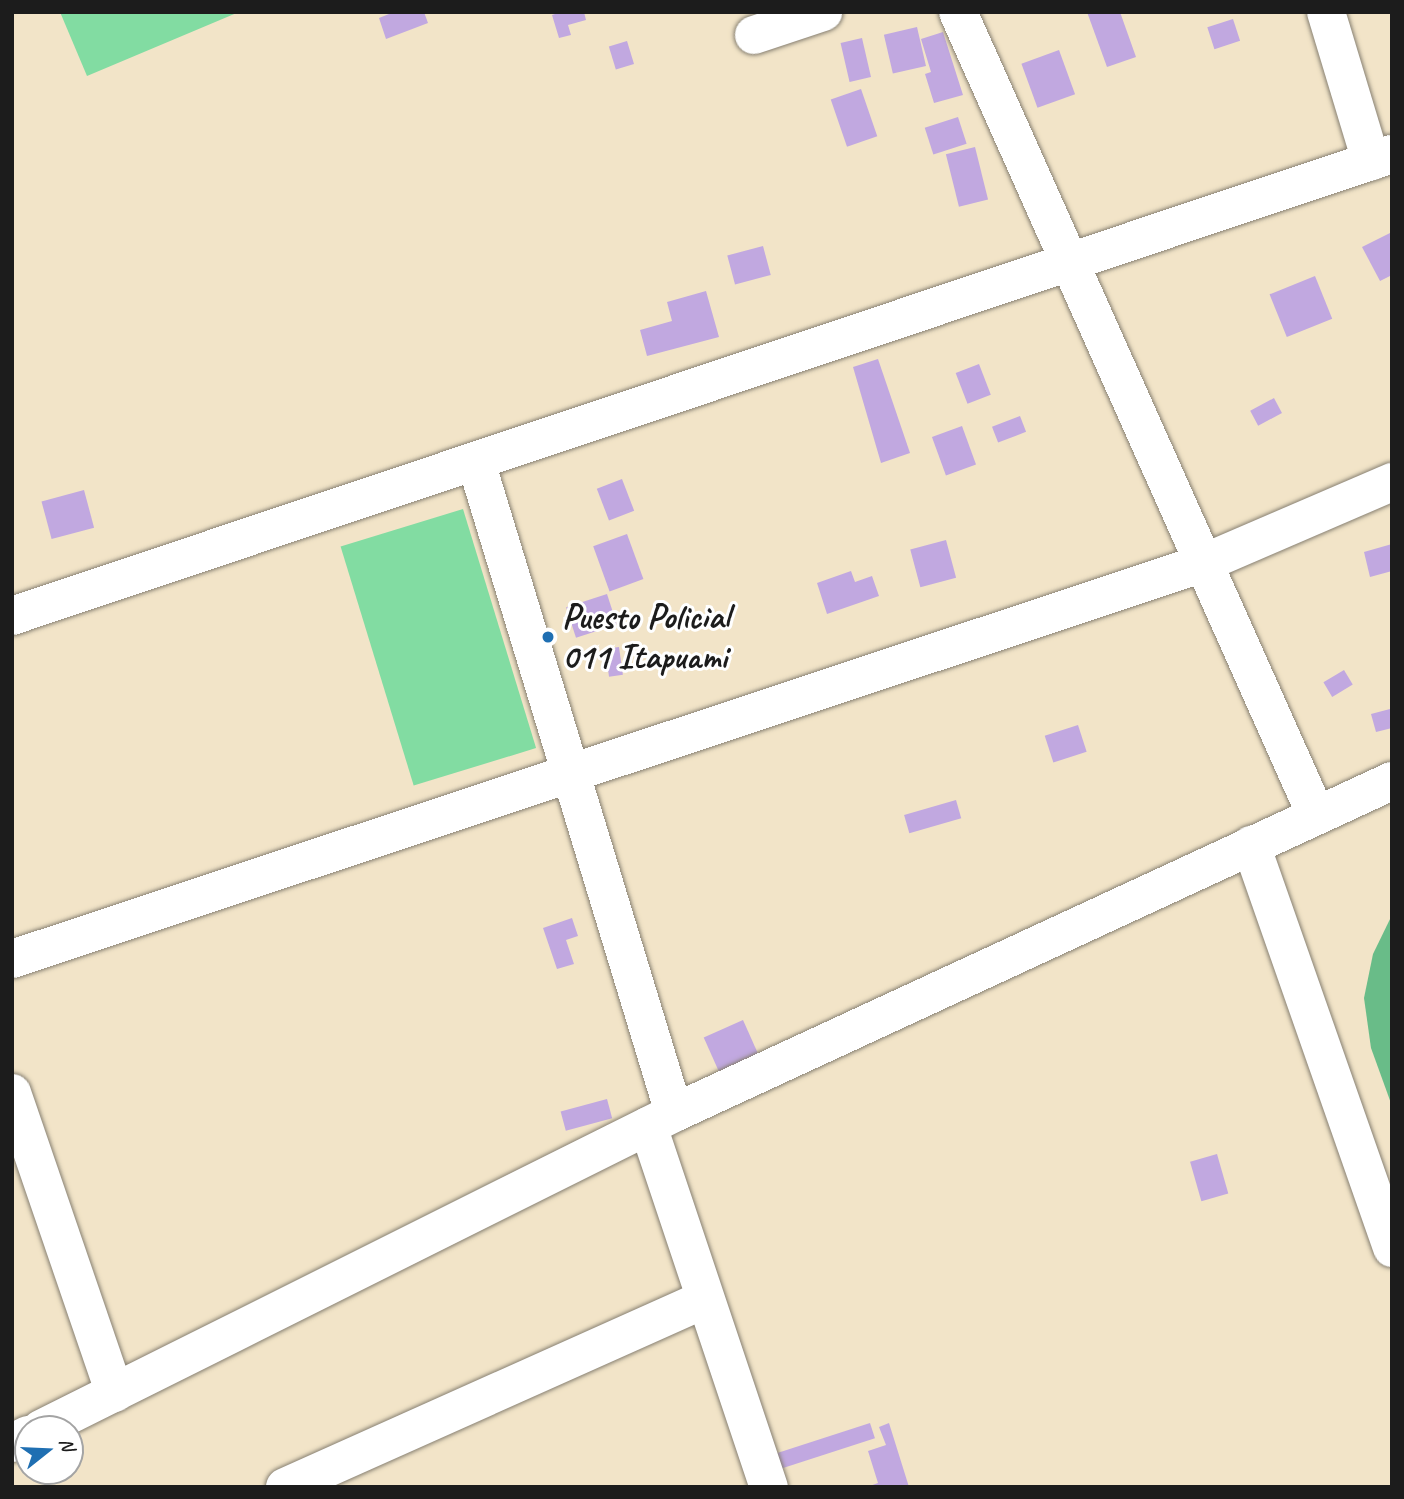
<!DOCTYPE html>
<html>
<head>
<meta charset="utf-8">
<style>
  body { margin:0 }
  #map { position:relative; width:1404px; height:1499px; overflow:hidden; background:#f2e4c8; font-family:Caveat,sans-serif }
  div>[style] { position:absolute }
  .green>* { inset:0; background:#82dca2; transform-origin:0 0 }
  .forest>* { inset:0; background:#69bc88 }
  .building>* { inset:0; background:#c1a8e0; transform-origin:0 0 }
  .roads { filter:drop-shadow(0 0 2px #878072) drop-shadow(0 0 2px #878072) }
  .minor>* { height:38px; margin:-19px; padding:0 19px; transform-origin:19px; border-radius:19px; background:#fff }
  .dots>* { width:19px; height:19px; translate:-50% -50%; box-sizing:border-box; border:4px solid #fff; border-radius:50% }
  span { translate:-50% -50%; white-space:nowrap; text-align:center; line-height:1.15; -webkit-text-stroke:6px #fff; paint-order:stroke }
  .poi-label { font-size:35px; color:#1c1c1c; font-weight:700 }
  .left { translate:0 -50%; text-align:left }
  .frame { position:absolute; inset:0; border:14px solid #1c1c1c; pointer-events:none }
  .north { position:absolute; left:14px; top:1415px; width:70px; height:70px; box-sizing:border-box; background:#fff; border:2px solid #a4a4a4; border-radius:50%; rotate:72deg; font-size:19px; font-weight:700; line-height:28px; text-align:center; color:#1c1c1c }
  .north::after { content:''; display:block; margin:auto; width:24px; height:32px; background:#1f6fb2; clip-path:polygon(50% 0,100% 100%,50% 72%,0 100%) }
</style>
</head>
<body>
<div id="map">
  <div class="green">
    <div style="clip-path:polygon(60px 12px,239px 12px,87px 76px)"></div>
    <div style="left:463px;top:509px;width:250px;height:128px;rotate:73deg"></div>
  </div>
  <div class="forest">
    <div style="clip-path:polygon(1392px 915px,1392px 1106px,1371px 1048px,1364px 998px,1373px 954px)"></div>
  </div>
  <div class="building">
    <div style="clip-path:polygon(394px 12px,424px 12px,428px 23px,386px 39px,379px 18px)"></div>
    <div style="clip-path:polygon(561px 12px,584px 12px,586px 20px,568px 25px,571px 35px,559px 38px,552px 15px)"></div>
    <div style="clip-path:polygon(1087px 12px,1120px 12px,1136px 57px,1107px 67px)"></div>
    <div style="left:1233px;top:19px;width:23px;height:27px;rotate:72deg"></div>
    <div style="left:917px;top:27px;width:40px;height:34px;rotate:77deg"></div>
    <div style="clip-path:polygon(943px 32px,963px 95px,934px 103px,925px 74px,931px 72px,921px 39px)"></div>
    <div style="left:862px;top:38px;width:40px;height:22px;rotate:77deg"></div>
    <div style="left:627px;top:41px;width:24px;height:19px;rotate:73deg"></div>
    <div style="left:1059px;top:50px;width:47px;height:40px;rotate:70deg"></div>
    <div style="left:861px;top:89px;width:50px;height:32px;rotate:71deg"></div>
    <div style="left:958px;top:117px;width:28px;height:35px;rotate:72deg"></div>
    <div style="left:975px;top:147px;width:54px;height:30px;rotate:76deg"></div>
    <div style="clip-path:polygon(1392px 232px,1392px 275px,1380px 281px,1362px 247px)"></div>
    <div style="left:763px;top:246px;width:30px;height:37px;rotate:75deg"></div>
    <div style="left:1315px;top:276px;width:46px;height:49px;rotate:68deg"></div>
    <div style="clip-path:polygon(706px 291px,719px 337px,647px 356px,640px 330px,672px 321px,667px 302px)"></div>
    <div style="clip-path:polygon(878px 359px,910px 453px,881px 463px,853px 367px)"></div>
    <div style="left:979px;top:364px;width:33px;height:25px;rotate:69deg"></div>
    <div style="left:1274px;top:398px;width:17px;height:27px;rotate:62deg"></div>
    <div style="left:1020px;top:416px;width:17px;height:30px;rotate:69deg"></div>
    <div style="left:962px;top:426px;width:41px;height:32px;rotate:70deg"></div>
    <div style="left:622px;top:479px;width:34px;height:27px;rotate:69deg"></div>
    <div style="left:84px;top:490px;width:39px;height:44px;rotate:75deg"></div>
    <div style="left:627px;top:534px;width:48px;height:36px;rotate:70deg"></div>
    <div style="left:946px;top:540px;width:39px;height:37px;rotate:75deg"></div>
    <div style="clip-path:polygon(1392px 544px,1392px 571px,1370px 577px,1364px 552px)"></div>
    <div style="clip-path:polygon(851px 571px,855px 582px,872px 576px,879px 596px,827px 614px,817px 583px)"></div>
    <div style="left:607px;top:594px;width:32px;height:43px;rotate:72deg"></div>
    <div style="left:619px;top:647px;width:28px;height:14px;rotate:82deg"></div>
    <div style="left:1344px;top:670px;width:17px;height:24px;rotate:59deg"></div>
    <div style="clip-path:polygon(1390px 709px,1392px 728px,1376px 732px,1371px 714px)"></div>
    <div style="left:1078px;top:725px;width:28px;height:35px;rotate:72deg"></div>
    <div style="left:956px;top:800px;width:19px;height:54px;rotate:74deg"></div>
    <div style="clip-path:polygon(572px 918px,578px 936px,566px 940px,574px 964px,557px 969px,543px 928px)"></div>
    <div style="left:743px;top:1020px;width:37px;height:43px;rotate:66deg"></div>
    <div style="left:607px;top:1099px;width:20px;height:48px;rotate:75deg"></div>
    <div style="left:1217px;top:1154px;width:41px;height:28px;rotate:74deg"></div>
    <div style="left:870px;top:1423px;width:16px;height:112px;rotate:72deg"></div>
    <div style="clip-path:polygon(889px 1423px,909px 1487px,867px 1487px,878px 1483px,868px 1451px,886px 1445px,879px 1427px)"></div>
  </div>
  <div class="roads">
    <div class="minor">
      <div style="left:958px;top:12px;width:879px;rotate:65.97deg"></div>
      <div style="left:1326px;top:12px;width:156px;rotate:73.2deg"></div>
      <div style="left:754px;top:35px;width:73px;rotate:-18.4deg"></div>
      <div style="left:476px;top:462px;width:680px;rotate:73.08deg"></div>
      <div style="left:12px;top:616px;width:1455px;rotate:-18.51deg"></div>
      <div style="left:1251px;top:845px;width:427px;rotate:70.7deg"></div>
      <div style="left:12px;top:959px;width:1256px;rotate:-18.38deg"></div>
      <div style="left:1204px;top:563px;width:205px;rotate:-23.3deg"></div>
      <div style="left:12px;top:1093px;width:317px;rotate:71.1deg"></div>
      <div style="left:648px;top:1126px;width:381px;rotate:71.5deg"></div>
      <div style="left:41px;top:1429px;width:707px;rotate:-26.53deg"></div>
      <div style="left:674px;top:1113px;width:791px;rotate:-24.82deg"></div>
      <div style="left:12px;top:1443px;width:18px;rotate:-27deg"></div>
      <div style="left:285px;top:1487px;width:460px;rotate:-24.1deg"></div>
    </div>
  </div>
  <div class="dots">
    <div style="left:548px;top:637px;background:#1f6fb2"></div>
  </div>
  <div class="poi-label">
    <span class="left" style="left:562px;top:637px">Puesto Policial<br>011 Itapuami</span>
  </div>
  <div class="frame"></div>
  <div class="north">N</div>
</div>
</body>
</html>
